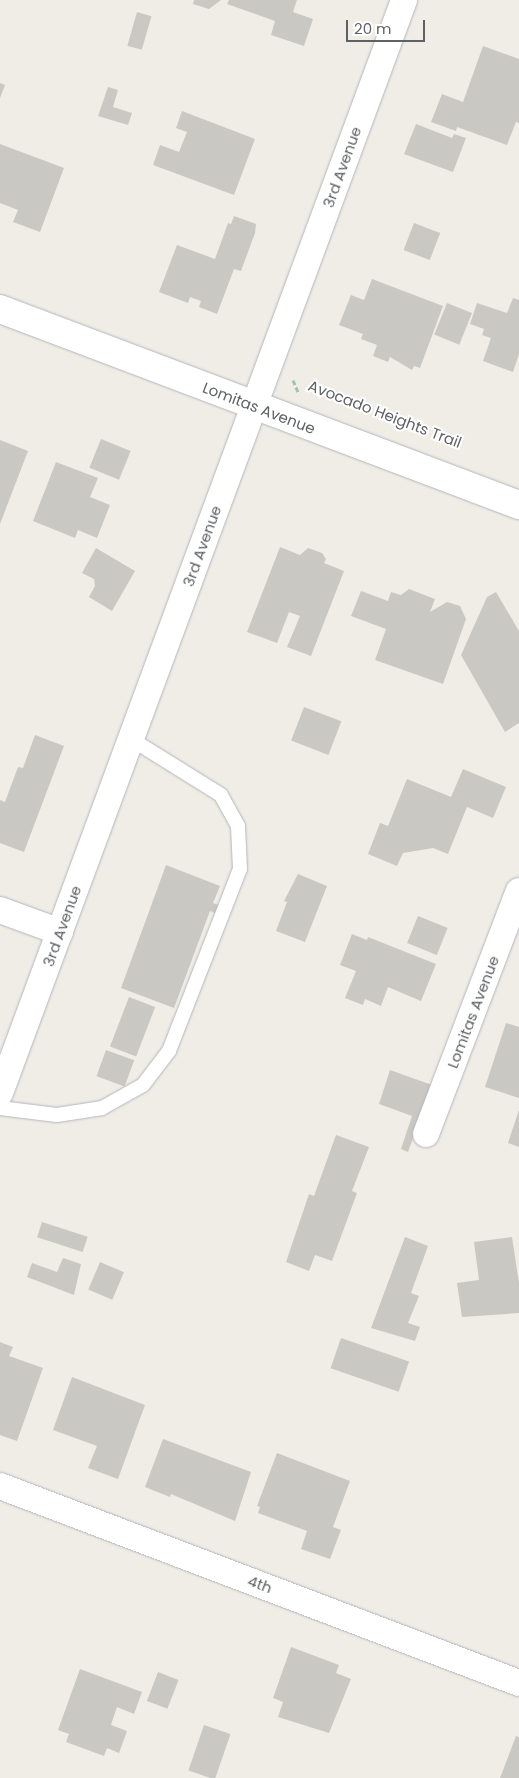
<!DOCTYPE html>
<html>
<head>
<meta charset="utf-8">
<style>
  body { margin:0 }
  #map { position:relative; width:519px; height:1778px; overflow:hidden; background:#efede6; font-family:Poppins,sans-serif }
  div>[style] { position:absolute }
  .building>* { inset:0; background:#cac8c3; transform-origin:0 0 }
  .path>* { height:3px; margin-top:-1.5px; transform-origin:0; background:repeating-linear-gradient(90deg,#9fc4ac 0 5px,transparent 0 7.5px) }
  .roads { filter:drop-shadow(0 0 1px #b3b6ba) drop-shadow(0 0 1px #b3b6ba) }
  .service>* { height:14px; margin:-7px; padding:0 7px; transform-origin:7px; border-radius:7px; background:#fff }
  .minor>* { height:26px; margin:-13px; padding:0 13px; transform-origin:13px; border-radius:13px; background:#fff }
  .tertiary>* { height:28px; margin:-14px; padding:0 14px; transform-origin:14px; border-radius:14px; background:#fff }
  span { translate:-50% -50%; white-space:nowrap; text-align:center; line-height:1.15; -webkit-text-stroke:4px #fff; paint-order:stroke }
  .street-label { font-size:15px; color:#5e6165 }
  .scale { position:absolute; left:346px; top:20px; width:79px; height:22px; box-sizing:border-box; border:2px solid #5e6165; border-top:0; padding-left:6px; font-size:15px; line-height:18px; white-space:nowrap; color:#5e6165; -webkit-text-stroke:4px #fff; paint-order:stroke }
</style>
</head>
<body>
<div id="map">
  <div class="building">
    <div style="clip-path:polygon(194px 0,221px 0,209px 9px,193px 4px)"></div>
    <div style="clip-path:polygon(229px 0,297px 0,293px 12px,313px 19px,304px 46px,271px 35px,275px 21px,227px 4px)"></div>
    <div style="left:137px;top:12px;width:15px;height:35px;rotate:16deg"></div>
    <div style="clip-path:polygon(483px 46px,519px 59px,519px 123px,516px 122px,507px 145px,457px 127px,456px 131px,431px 122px,442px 94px,463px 102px)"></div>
    <div style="clip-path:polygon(0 83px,5px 85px,0 98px)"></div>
    <div style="clip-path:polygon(108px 87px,118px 90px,113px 107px,132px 113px,128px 125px,98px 116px)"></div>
    <div style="clip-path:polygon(182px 111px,255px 139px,234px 195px,153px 165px,160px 145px,179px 152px,187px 132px,176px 128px)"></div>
    <div style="clip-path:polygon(416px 124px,452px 138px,454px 134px,466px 138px,453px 172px,404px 154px)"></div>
    <div style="clip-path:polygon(0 144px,64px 168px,40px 232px,13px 222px,18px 210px,0 203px)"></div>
    <div style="clip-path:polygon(234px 216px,256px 224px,255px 233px,241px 271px,234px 269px,217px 314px,199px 307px,201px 301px,190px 297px,188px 303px,159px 292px,177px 245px,215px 259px,228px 223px,231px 224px)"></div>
    <div style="left:414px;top:223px;width:28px;height:29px;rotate:21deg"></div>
    <div style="clip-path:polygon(372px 279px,443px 306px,420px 368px,414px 366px,412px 370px,390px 357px,388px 362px,373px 356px,377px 345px,361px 339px,363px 334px,339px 325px,351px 295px,364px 300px)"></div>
    <div style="clip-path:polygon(513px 298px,519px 300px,519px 354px,513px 372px,483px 361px,491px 338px,482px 335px,484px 329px,470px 324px,477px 303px,507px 313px)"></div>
    <div style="left:447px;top:303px;width:27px;height:34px;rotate:22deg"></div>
    <div style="left:101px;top:439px;width:32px;height:31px;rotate:22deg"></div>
    <div style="clip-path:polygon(0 440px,28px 451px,0 524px)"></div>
    <div style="clip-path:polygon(56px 462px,98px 478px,90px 497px,110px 505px,97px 538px,78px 530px,75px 538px,33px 521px)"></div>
    <div style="clip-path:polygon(280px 547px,300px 555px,308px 548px,322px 553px,326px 559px,324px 563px,344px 571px,311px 656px,287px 647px,300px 616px,289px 612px,277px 643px,247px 632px)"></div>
    <div style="clip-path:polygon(96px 548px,135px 571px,112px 611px,89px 597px,95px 586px,94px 579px,82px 573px)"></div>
    <div style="clip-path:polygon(409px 589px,435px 599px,430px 612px,447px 602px,460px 606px,466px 619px,443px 684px,375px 660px,386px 629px,351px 616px,361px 591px,388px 601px,391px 592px,401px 595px)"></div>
    <div style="clip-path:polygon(496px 592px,519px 631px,519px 723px,505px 732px,461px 655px,487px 597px)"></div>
    <div style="left:304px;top:707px;width:40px;height:36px;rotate:21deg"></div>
    <div style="clip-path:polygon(35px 735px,64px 746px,24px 852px,0 843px,0 800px,5px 802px,18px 767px,23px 768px)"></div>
    <div style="clip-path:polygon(463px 769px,506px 787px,493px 818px,467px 807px,448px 854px,433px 848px,403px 853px,397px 866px,368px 854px,380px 823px,388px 826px,407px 779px,451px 797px)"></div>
    <div style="clip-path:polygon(166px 865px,220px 886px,213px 903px,218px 905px,215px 913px,210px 911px,174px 1008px,121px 988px)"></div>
    <div style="clip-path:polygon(298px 874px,327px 886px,305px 942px,276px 931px,287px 902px,284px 901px)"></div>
    <div style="left:418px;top:916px;width:32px;height:29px;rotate:22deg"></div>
    <div style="clip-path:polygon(352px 934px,367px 940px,368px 937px,436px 964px,421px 1001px,388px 987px,381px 1006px,365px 999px,363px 1005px,345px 998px,356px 971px,340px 965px)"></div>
    <div style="left:129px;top:997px;width:28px;height:53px;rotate:21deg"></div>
    <div style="clip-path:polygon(506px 1023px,519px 1027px,519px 1098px,485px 1087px)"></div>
    <div style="left:106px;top:1050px;width:30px;height:28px;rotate:20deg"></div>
    <div style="clip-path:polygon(390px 1070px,432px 1085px,408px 1152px,401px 1149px,412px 1116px,379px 1104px)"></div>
    <div style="clip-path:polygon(519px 1110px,519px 1147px,508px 1143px)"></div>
    <div style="clip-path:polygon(336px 1135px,369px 1147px,352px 1191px,357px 1193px,332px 1261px,315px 1255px,309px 1271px,286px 1262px,309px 1194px,314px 1196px)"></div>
    <div style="left:42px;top:1222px;width:48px;height:16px;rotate:18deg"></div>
    <div style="clip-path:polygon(405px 1237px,428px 1246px,411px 1293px,419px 1296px,408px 1323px,420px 1327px,415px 1341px,371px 1328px)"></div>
    <div style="clip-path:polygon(512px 1237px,519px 1283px,519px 1313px,462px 1317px,457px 1283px,479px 1280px,474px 1242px)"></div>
    <div style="clip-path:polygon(63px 1258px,81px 1264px,74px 1295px,27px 1277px,32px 1263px,57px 1272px)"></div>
    <div style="left:100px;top:1262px;width:26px;height:30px;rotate:23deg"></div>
    <div style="left:341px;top:1338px;width:72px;height:32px;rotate:19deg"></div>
    <div style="clip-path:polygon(0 1342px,13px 1347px,9px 1356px,43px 1368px,17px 1441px,0 1435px)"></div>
    <div style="clip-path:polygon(72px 1377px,145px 1405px,118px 1479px,88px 1468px,97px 1446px,53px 1430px)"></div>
    <div style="clip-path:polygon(163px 1439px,251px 1472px,235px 1521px,171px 1494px,170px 1497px,145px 1487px)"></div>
    <div style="clip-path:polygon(277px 1453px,350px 1481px,333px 1527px,341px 1530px,330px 1559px,301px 1549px,307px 1531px,258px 1513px,260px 1507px,257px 1506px)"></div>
    <div style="clip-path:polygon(291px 1647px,339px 1665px,336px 1673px,351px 1679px,329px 1733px,278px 1717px,283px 1702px,273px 1698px)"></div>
    <div style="clip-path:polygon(80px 1669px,142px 1692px,134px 1714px,117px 1707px,111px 1725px,127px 1731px,119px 1753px,107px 1748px,104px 1756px,66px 1742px,69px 1734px,58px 1730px)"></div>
    <div style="left:158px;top:1672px;width:22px;height:31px;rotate:21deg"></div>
    <div style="left:204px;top:1725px;width:28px;height:48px;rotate:19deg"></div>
    <div style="clip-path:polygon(516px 1736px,519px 1737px,519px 1778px,500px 1778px)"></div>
  </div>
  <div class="path">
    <div style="left:293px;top:380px;width:13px;rotate:67deg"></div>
  </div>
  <div class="roads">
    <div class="service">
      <div style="left:0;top:1108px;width:57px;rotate:7deg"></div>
      <div style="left:57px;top:1115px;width:46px;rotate:-8.8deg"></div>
      <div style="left:102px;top:1108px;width:47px;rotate:-29.3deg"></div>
      <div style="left:143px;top:1085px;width:43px;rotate:-52.6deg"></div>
      <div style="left:169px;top:1051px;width:195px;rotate:-68.7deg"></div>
      <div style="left:240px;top:869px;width:43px;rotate:-92.7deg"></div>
      <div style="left:238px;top:826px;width:35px;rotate:-119deg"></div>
      <div style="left:221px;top:795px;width:106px;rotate:-148.1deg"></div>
    </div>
    <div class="minor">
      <div style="left:0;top:910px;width:64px;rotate:20.1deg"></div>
      <div style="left:0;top:1093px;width:1165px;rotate:-69.71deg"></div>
      <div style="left:426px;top:1134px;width:260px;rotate:-69.1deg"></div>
      <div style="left:0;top:1486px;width:555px;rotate:20.79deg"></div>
    </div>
    <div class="tertiary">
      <div style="left:0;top:309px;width:555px;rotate:20.69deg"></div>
    </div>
  </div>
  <div class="street-label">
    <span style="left:342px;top:167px;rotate:-70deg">3rd Avenue</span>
    <span style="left:259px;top:408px;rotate:21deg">Lomitas Avenue</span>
    <span style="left:385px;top:414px;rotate:21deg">Avocado Heights Trail</span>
    <span style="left:202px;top:546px;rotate:-70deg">3rd Avenue</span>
    <span style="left:62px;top:926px;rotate:-70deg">3rd Avenue</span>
    <span style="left:473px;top:1012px;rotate:-69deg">Lomitas Avenue</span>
    <span style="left:260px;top:1584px;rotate:21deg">4th</span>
  </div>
  <div class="scale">20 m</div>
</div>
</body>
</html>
